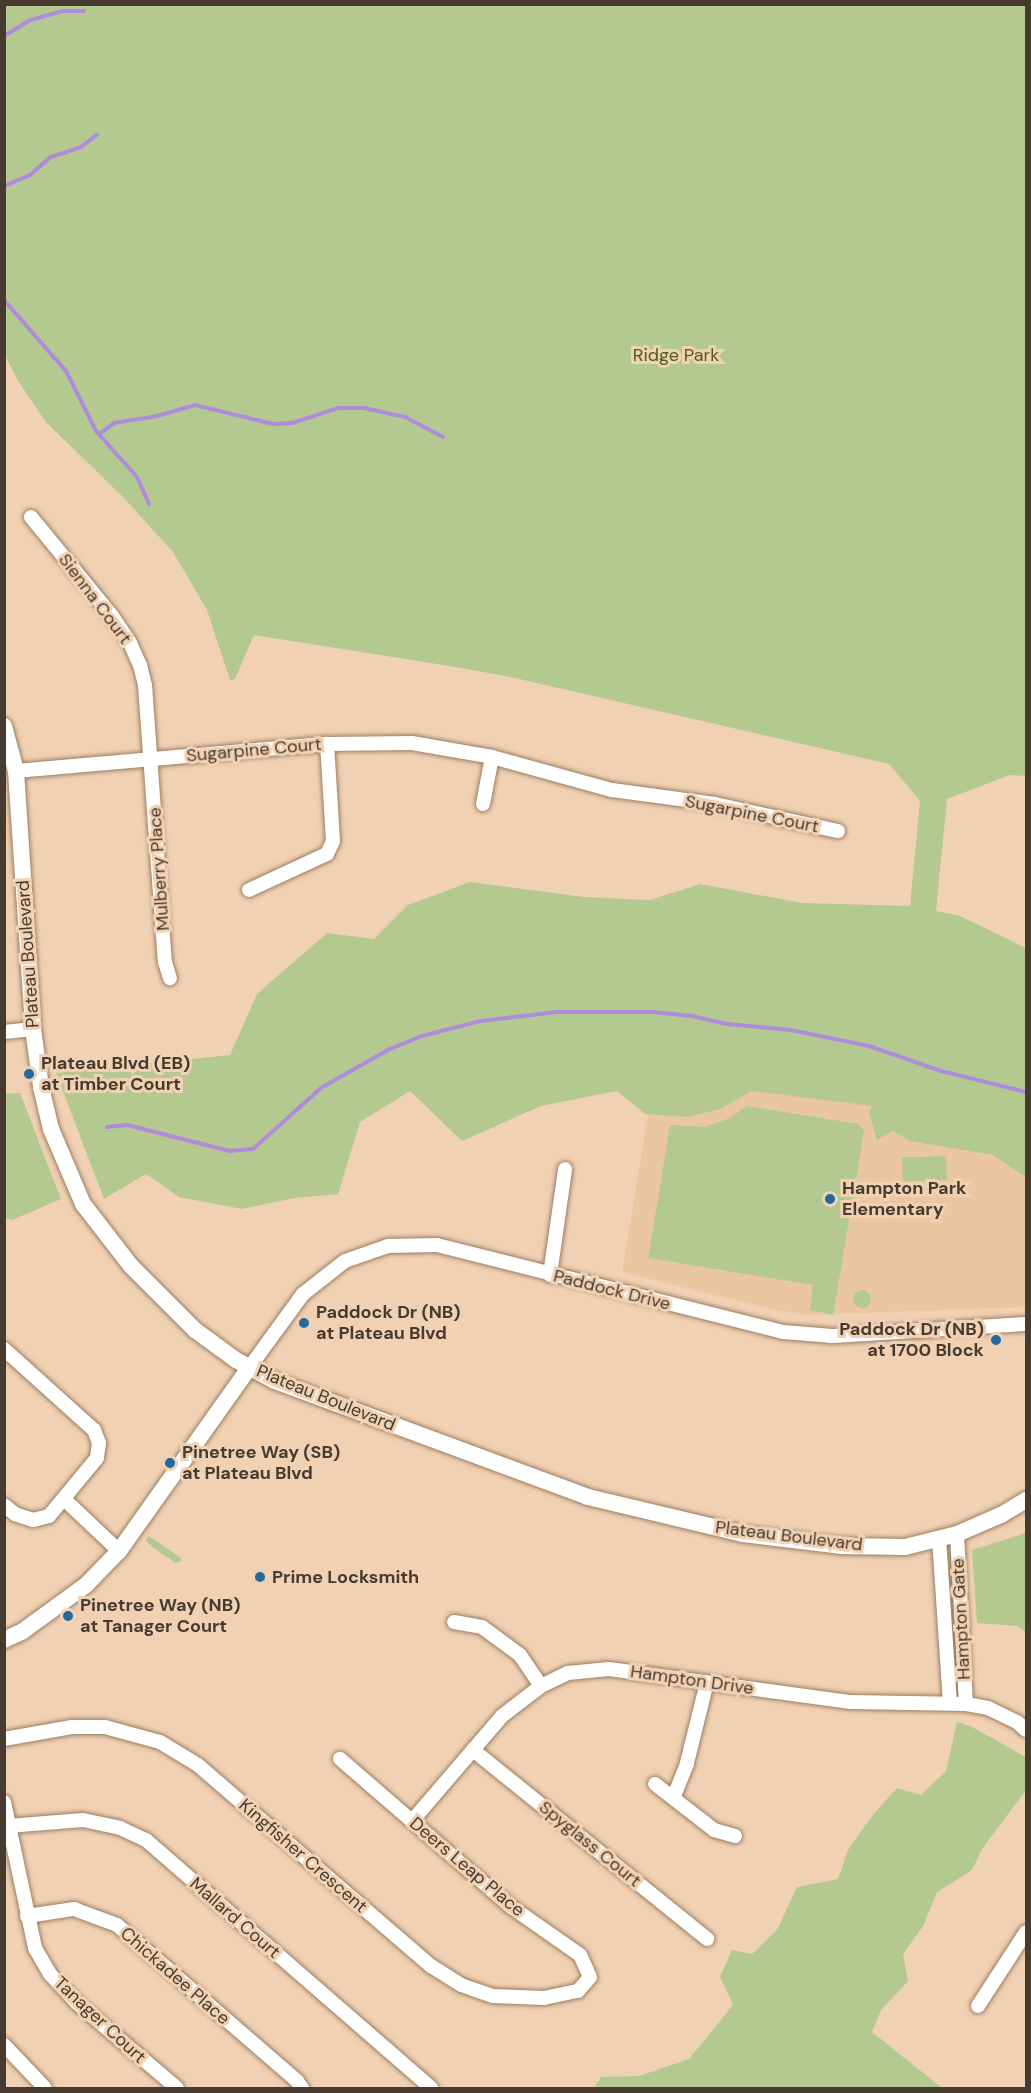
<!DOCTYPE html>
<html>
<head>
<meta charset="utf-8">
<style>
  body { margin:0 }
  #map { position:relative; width:1031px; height:2093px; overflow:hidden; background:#f1d1b3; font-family:"DM Sans",sans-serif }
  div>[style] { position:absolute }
  .built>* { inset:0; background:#ebc6a2 }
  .green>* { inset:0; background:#b3c98f; transform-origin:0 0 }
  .round { border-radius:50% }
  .stream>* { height:4px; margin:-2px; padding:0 2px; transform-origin:2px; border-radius:2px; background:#b08adb }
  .roads { filter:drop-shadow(0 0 2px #9b7e62) drop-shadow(0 0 2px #9b7e62) }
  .minor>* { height:14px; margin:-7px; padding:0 7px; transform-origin:7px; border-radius:7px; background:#fff }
  .tertiary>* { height:16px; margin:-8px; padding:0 8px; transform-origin:8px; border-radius:8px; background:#fff }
  .dots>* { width:16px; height:16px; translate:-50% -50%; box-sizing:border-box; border:3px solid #f1d1b3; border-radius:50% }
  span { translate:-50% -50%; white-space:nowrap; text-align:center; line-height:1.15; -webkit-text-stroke:6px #f1d1b3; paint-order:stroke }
  .park-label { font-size:18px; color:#4a5e20 }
  .street-label { font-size:18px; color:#473a2e }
  .poi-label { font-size:18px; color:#473a2e; font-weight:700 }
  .left { translate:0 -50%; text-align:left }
  .right { translate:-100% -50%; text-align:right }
  .frame { position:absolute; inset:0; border:6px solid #473a2e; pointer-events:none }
</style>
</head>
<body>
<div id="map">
  <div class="built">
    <div style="clip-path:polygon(654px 1077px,731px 1083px,1026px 1127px,1026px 1307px,807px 1315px,771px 1309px,622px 1272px)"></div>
  </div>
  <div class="green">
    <div style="clip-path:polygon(5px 4px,1026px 5px,1026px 776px,1010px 775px,947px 799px,936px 911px,960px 916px,1026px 948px,1026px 1177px,993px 1155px,910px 1141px,893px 1131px,877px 1140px,869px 1113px,872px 1106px,751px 1091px,721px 1109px,686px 1117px,645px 1114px,617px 1091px,541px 1106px,462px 1141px,410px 1091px,360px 1122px,338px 1194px,294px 1198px,242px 1209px,179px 1197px,146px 1174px,104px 1199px,56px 1073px,230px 1055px,257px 994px,327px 933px,374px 939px,408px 905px,470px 882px,584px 897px,650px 900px,700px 884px,802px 903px,910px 906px,920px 801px,889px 764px,515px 678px,462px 668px,254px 635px,235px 679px,230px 680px,207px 610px,173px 552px,124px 498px,46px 422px,18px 381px,5px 355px)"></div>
    <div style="clip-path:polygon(20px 1093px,61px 1199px,12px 1220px,5px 1218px,5px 1094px)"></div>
    <div style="clip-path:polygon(747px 1106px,859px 1124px,864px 1131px,833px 1315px,810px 1310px,813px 1285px,648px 1258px,670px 1125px,705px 1127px,730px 1118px)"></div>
    <div style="left:946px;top:1156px;width:24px;height:44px;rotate:88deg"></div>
    <div class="round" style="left:853px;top:1290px;width:18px;height:18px"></div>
    <div style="clip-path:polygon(1026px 1533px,1026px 1632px,1018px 1626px,977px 1623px,972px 1550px)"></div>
    <div style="clip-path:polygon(149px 1536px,181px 1558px,181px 1561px,175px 1563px,149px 1544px,146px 1540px)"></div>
    <div style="left:949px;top:1566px;width:7px;height:113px"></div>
    <div style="clip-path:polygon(957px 1722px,972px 1727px,1026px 1757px,1026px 1790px,982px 1849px,972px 1870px,937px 1892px,923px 1926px,903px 1954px,908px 1981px,881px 2010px,872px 2032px,942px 2088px,594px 2088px,601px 2077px,639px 2076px,689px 2059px,733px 2005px,720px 1977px,732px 1950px,752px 1954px,777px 1930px,797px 1887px,838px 1879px,848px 1850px,872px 1816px,897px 1788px,921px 1795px,946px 1771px)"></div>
  </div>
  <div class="stream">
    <div style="left:4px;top:36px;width:31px;rotate:-31deg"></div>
    <div style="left:31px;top:20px;width:32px;rotate:-16deg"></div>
    <div style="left:62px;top:11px;width:22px"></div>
    <div style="left:4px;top:186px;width:28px;rotate:-23deg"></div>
    <div style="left:30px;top:175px;width:28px;rotate:-41deg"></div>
    <div style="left:51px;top:157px;width:32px;rotate:-18deg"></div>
    <div style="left:81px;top:147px;width:20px;rotate:-37deg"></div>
    <div style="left:4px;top:300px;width:94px;rotate:48.9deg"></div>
    <div style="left:66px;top:371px;width:67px;rotate:63.4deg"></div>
    <div style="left:96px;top:431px;width:62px;rotate:48.3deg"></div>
    <div style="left:137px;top:477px;width:30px;rotate:66deg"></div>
    <div style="left:99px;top:434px;width:19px;rotate:-36deg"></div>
    <div style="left:114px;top:423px;width:44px;rotate:-9.2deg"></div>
    <div style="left:157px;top:416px;width:40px;rotate:-16deg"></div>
    <div style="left:195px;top:405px;width:80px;rotate:13.7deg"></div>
    <div style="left:273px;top:424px;width:19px;rotate:-3deg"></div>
    <div style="left:292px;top:423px;width:48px;rotate:-18.1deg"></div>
    <div style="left:338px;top:408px;width:26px"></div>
    <div style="left:364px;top:408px;width:42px;rotate:12.4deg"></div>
    <div style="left:405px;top:417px;width:43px;rotate:27.8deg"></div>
    <div style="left:107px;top:1127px;width:20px;rotate:-6deg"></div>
    <div style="left:127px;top:1125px;width:106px;rotate:14.2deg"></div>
    <div style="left:230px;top:1151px;width:23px;rotate:-5deg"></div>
    <div style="left:253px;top:1149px;width:91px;rotate:-41.9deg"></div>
    <div style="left:321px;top:1088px;width:79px;rotate:-29.5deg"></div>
    <div style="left:390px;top:1049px;width:35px;rotate:-22deg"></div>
    <div style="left:422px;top:1036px;width:61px;rotate:-14.3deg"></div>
    <div style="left:481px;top:1021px;width:76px;rotate:-6.8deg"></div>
    <div style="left:556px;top:1012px;width:97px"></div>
    <div style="left:653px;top:1012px;width:39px;rotate:6deg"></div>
    <div style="left:692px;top:1016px;width:37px;rotate:13deg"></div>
    <div style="left:728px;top:1024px;width:63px;rotate:5.4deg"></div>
    <div style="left:791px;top:1030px;width:80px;rotate:11.6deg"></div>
    <div style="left:869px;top:1046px;width:76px;rotate:19.1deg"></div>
    <div style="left:941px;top:1071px;width:88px;rotate:13.9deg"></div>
  </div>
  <div class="roads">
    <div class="minor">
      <div style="left:31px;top:517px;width:128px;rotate:50.7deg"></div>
      <div style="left:112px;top:616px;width:32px;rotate:56deg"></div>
      <div style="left:130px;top:643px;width:24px;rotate:66deg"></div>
      <div style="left:140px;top:665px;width:21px;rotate:76deg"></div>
      <div style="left:145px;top:685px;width:278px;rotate:85.9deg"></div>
      <div style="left:165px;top:962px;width:17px;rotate:73deg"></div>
      <div style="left:16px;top:771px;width:312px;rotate:-5deg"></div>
      <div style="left:327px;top:744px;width:85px;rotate:-0.7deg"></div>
      <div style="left:412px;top:743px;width:81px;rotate:9.9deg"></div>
      <div style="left:492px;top:757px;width:124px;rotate:15.4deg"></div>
      <div style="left:612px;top:790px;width:104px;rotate:7.7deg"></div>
      <div style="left:715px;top:804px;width:126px;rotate:12.4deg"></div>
      <div style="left:483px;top:804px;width:48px;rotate:-79.2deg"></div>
      <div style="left:249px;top:890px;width:86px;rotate:-24.8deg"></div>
      <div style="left:327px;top:854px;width:14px;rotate:-65deg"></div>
      <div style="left:333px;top:841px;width:97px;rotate:-93.5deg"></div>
      <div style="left:4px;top:1032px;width:29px;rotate:-6deg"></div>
      <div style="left:550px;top:1275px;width:107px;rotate:-81.9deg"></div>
      <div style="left:4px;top:1349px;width:121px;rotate:42deg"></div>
      <div style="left:94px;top:1430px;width:14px;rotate:69deg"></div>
      <div style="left:99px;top:1443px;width:15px;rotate:98deg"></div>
      <div style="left:97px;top:1458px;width:75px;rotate:129.6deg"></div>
      <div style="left:49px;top:1516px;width:16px;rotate:166deg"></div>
      <div style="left:33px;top:1520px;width:19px;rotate:-162deg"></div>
      <div style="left:15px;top:1514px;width:14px;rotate:-141deg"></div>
      <div style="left:249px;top:1368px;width:92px;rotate:-53.9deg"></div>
      <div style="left:303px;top:1294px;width:53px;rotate:-38.2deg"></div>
      <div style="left:345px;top:1261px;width:46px;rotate:-19.2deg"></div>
      <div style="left:388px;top:1246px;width:49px;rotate:-1.2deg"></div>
      <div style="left:437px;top:1245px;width:357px;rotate:14.1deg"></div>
      <div style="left:783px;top:1332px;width:50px;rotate:4.6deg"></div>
      <div style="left:833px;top:1336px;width:193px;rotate:-3.6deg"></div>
      <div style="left:64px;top:1499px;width:76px;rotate:43.4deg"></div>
      <div style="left:957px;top:1534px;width:170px;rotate:87deg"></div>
      <div style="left:939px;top:1538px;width:165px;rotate:86.2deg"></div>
      <div style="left:454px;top:1622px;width:28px;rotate:10deg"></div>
      <div style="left:482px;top:1627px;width:47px;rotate:36.4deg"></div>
      <div style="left:520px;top:1655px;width:37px;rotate:56deg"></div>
      <div style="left:4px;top:1739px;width:69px;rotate:-10deg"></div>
      <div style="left:72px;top:1727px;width:33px"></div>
      <div style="left:105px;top:1727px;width:57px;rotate:15.3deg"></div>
      <div style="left:160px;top:1742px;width:44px;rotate:31.2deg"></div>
      <div style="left:198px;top:1765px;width:308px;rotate:40.8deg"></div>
      <div style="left:431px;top:1966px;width:36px;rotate:32deg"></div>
      <div style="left:461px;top:1985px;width:34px;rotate:19deg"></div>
      <div style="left:493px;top:1996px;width:51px;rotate:2.2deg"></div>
      <div style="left:544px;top:1998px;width:35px;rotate:-12deg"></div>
      <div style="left:578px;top:1991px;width:18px;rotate:-49deg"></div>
      <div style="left:590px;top:1977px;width:24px;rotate:-114deg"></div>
      <div style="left:580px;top:1955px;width:85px;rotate:-145deg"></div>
      <div style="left:510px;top:1906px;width:225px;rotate:-139.1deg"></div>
      <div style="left:473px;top:1750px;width:301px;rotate:38.9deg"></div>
      <div style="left:655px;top:1784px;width:75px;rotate:37.9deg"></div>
      <div style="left:714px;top:1830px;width:22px;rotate:16deg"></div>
      <div style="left:674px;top:1796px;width:35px;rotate:-68deg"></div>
      <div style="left:687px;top:1763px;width:83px;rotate:-76.1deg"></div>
      <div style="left:4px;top:1802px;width:149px;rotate:78deg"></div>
      <div style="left:35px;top:1948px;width:30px;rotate:60deg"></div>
      <div style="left:50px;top:1974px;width:40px;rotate:47deg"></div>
      <div style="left:77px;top:2003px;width:131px;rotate:40.4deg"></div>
      <div style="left:412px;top:1821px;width:138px;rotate:-49.4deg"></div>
      <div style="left:502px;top:1716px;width:49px;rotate:-37.6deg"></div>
      <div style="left:541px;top:1686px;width:30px;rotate:-26deg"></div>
      <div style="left:568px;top:1673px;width:41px;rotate:-5.6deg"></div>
      <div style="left:609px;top:1669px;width:244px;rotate:7.8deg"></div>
      <div style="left:851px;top:1702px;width:115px;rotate:1deg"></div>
      <div style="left:966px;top:1704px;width:22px;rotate:10deg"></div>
      <div style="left:988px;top:1708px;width:32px;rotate:26deg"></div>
      <div style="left:1017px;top:1722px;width:12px;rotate:42deg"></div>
      <div style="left:8px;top:1826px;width:75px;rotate:-4.6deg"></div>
      <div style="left:83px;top:1820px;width:38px;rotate:12deg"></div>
      <div style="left:120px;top:1828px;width:29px;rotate:25deg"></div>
      <div style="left:146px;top:1840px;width:378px;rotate:41deg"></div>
      <div style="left:27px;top:1916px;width:48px;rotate:-8.5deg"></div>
      <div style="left:74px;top:1909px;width:46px;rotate:20.4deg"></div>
      <div style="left:117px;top:1925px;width:238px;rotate:40.9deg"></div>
      <div style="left:297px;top:2081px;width:9px;rotate:54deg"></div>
      <div style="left:978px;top:2006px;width:88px;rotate:-57deg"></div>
      <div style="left:4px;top:2045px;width:59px;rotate:46.4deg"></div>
    </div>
    <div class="tertiary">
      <div style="left:4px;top:726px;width:47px;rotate:75.1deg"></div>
      <div style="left:16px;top:771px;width:259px;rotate:86.2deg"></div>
      <div style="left:33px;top:1029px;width:59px;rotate:82.1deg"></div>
      <div style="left:41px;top:1087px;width:43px;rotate:76.6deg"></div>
      <div style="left:51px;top:1129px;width:82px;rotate:66.9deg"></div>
      <div style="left:83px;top:1204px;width:78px;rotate:52.3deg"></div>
      <div style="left:131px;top:1266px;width:91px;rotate:45deg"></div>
      <div style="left:195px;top:1330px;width:51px;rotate:36.2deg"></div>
      <div style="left:236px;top:1360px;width:44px;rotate:28.3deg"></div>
      <div style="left:275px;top:1381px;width:334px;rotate:20.3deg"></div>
      <div style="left:588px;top:1497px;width:159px;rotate:13.4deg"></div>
      <div style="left:743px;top:1534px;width:100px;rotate:6.9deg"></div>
      <div style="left:842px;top:1546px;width:63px;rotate:0.9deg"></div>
      <div style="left:905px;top:1547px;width:54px;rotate:-14deg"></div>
      <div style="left:957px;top:1534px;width:48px;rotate:-23.4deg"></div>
      <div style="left:1001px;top:1515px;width:29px;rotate:-31deg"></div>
      <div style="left:4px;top:1640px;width:21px;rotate:-25deg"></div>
      <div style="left:23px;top:1631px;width:78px;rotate:-36.1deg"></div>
      <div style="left:86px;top:1585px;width:47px;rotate:-45.9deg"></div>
      <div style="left:119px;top:1551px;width:224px;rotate:-54.6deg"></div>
    </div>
  </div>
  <div class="dots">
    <div style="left:29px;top:1074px;background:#22699d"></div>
    <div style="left:830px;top:1199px;background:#22699d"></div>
    <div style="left:304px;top:1323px;background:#22699d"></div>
    <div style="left:996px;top:1340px;background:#22699d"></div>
    <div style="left:170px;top:1463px;background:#22699d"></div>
    <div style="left:260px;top:1577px;background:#22699d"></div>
    <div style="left:68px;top:1616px;background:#22699d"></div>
  </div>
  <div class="park-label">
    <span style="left:676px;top:355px">Ridge Park</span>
  </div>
  <div class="street-label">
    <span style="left:95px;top:599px;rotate:53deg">Sienna Court</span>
    <span style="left:254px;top:750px;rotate:-5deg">Sugarpine Court</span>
    <span style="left:752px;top:814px;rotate:11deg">Sugarpine Court</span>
    <span style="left:159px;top:869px;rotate:-94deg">Mulberry Place</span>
    <span style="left:28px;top:954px;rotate:-94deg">Plateau Boulevard</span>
    <span style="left:612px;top:1290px;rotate:14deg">Paddock Drive</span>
    <span style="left:326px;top:1398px;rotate:22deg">Plateau Boulevard</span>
    <span style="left:789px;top:1536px;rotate:7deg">Plateau Boulevard</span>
    <span style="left:961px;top:1619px;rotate:-93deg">Hampton Gate</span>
    <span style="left:692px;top:1680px;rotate:8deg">Hampton Drive</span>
    <span style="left:590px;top:1844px;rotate:39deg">Spyglass Court</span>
    <span style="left:303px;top:1856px;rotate:41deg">Kingfisher Crescent</span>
    <span style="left:467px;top:1867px;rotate:40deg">Deers Leap Place</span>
    <span style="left:235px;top:1918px;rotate:41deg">Mallard Court</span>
    <span style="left:175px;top:1976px;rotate:41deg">Chickadee Place</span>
    <span style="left:100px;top:2020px;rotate:43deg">Tanager Court</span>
  </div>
  <div class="poi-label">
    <span class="left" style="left:41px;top:1074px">Plateau Blvd (EB)<br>at Timber Court</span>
    <span class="left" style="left:842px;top:1199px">Hampton Park<br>Elementary</span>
    <span class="left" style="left:316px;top:1323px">Paddock Dr (NB)<br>at Plateau Blvd</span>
    <span class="right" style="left:984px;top:1340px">Paddock Dr (NB)<br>at 1700 Block</span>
    <span class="left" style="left:182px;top:1463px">Pinetree Way (SB)<br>at Plateau Blvd</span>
    <span class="left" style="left:272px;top:1577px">Prime Locksmith</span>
    <span class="left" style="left:80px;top:1616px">Pinetree Way (NB)<br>at Tanager Court</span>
  </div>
  <div class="frame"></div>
</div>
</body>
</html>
